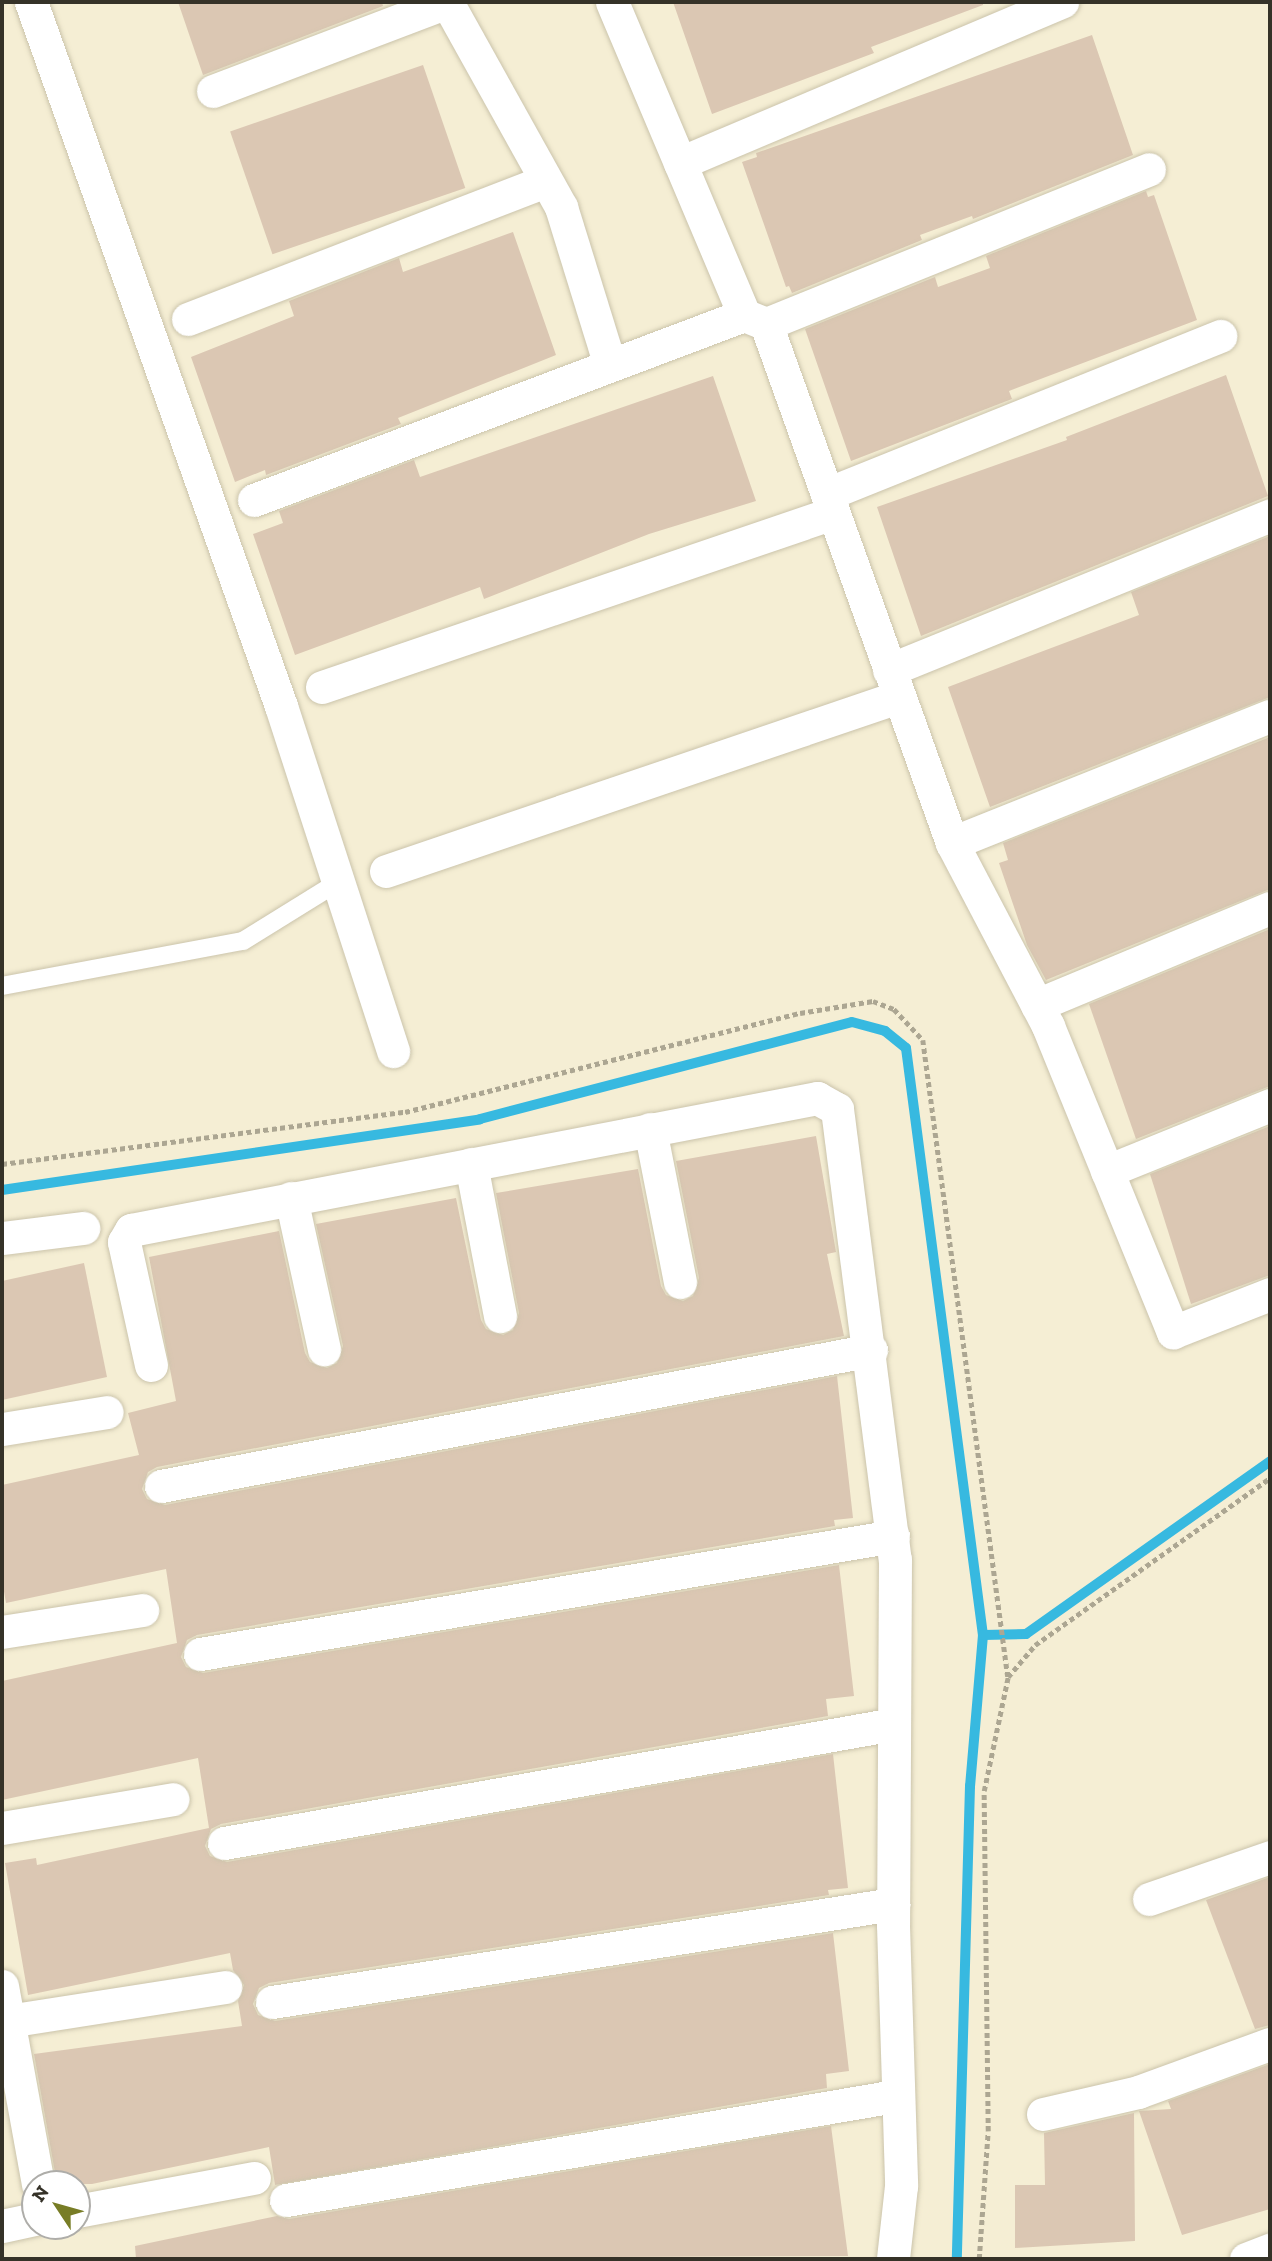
<!DOCTYPE html>
<html>
<head>
<meta charset="utf-8">
<style>
  body { margin:0 }
  #map { position:relative; width:1272px; height:2261px; overflow:hidden; background:#f5eed4; font-family:"Zilla Slab",serif }
  div>[style] { position:absolute }
  .stream>* { height:10px; margin:-5px; padding:0 5px; transform-origin:5px; border-radius:5px; background:#37b9e0 }
  .building>* { inset:0; background:#dbc7b3; transform-origin:0 0 }
  .path>* { height:4.5px; margin-top:-2.25px; transform-origin:0; background:repeating-linear-gradient(90deg,#aca692 0 5px,transparent 0 8.5px) }
  .roads { filter:drop-shadow(0 0 2px #cbc4ab) drop-shadow(0 0 2px #cbc4ab) }
  .lane>* { height:18px; margin:-9px; padding:0 9px; transform-origin:9px; border-radius:9px; background:#fff }
  .street>* { height:33px; margin:-16.5px; padding:0 16.5px; transform-origin:16.5px; border-radius:16.5px; background:#fff }
  span { translate:-50% -50%; white-space:nowrap; text-align:center; line-height:1.15; -webkit-text-stroke:7px #fff; paint-order:stroke }
  .frame { position:absolute; inset:0; border:4px solid #353228; pointer-events:none }
  .north { position:absolute; left:21px; top:2170px; width:70px; height:70px; box-sizing:border-box; background:#fff; border:2px solid #aeada9; border-radius:50%; rotate:306deg; font-size:19px; font-weight:700; line-height:28px; text-align:center; color:#353228 }
  .north::after { content:''; display:block; margin:auto; width:24px; height:32px; background:#787d26; clip-path:polygon(50% 0,100% 100%,50% 72%,0 100%) }
</style>
</head>
<body>
<div id="map">
  <div class="stream">
    <div style="left:2px;top:1190px;width:483px;rotate:-8.4deg"></div>
    <div style="left:480px;top:1119px;width:384px;rotate:-14.6deg"></div>
    <div style="left:852px;top:1022px;width:34px;rotate:15deg"></div>
    <div style="left:885px;top:1031px;width:27px;rotate:39deg"></div>
    <div style="left:906px;top:1048px;width:592px;rotate:82.53deg"></div>
    <div style="left:983px;top:1635px;width:152px;rotate:94.9deg"></div>
    <div style="left:970px;top:1786px;width:473px;rotate:91.6deg"></div>
    <div style="left:983px;top:1635px;width:43px;rotate:-1.3deg"></div>
    <div style="left:1026px;top:1634px;width:299px;rotate:-35.3deg"></div>
  </div>
  <div class="building">
    <div style="clip-path:polygon(178px 2px,382px 2px,383px 6px,203px 75px)"></div>
    <div style="clip-path:polygon(673px 2px,983px 2px,983px 5px,871px 47px,874px 53px,712px 114px)"></div>
    <div style="clip-path:polygon(1092px 35px,1133px 155px,973px 219px,972px 216px,920px 235px,922px 240px,792px 293px,789px 286px,786px 287px,742px 162px,757px 157px,756px 153px)"></div>
    <div style="left:423px;top:65px;width:130px;height:204px;rotate:71deg"></div>
    <div style="clip-path:polygon(1146px 191px,1148px 197px,1154px 195px,1197px 320px,1009px 391px,1012px 399px,851px 461px,805px 329px,935px 277px,938px 287px,990px 268px,986px 256px)"></div>
    <div style="clip-path:polygon(513px 232px,556px 355px,398px 418px,401px 424px,266px 475px,265px 470px,235px 482px,191px 357px,294px 316px,289px 301px,399px 258px,403px 272px)"></div>
    <div style="clip-path:polygon(1226px 375px,1268px 496px,921px 636px,877px 507px,1067px 440px,1066px 437px)"></div>
    <div style="clip-path:polygon(713px 376px,756px 501px,649px 534px,484px 599px,480px 587px,295px 655px,253px 534px,283px 523px,279px 511px,414px 460px,420px 477px)"></div>
    <div style="clip-path:polygon(1270px 536px,1270px 697px,990px 807px,948px 687px,1139px 615px,1131px 592px)"></div>
    <div style="clip-path:polygon(1270px 737px,1270px 889px,1046px 980px,1027px 945px,999px 863px,1008px 860px,1003px 843px)"></div>
    <div style="clip-path:polygon(1270px 929px,1270px 1086px,1136px 1139px,1089px 1004px)"></div>
    <div style="clip-path:polygon(1270px 1126px,1270px 1275px,1191px 1304px,1150px 1174px)"></div>
    <div style="clip-path:polygon(816px 1136px,836px 1252px,827px 1254px,844px 1336px,157px 1467px,148px 1472px,142px 1489px,147px 1499px,165px 1505px,837px 1376px,853px 1518px,834px 1520px,835px 1526px,197px 1635px,187px 1640px,181px 1657px,186px 1667px,203px 1673px,839px 1565px,854px 1696px,826px 1699px,828px 1716px,221px 1824px,211px 1829px,205px 1846px,210px 1856px,227px 1862px,833px 1754px,848px 1888px,828px 1890px,829px 1895px,269px 1983px,259px 1988px,253px 2004px,258px 2015px,275px 2021px,833px 1933px,849px 2071px,826px 2074px,827px 2088px,275px 2185px,269px 2147px,92px 2184px,57px 2184px,34px 2054px,242px 2026px,238px 2001px,244px 1985px,233px 1970px,230px 1953px,28px 1995px,5px 1863px,36px 1858px,37px 1865px,209px 1828px,198px 1758px,2px 1800px,2px 1681px,177px 1643px,166px 1569px,6px 1603px,2px 1580px,2px 1485px,139px 1455px,128px 1413px,176px 1401px,149px 1257px,279px 1231px,305px 1353px,310px 1362px,327px 1368px,337px 1363px,343px 1346px,316px 1224px,456px 1198px,481px 1320px,486px 1329px,503px 1335px,513px 1330px,519px 1313px,496px 1193px,638px 1169px,661px 1286px,666px 1295px,683px 1301px,693px 1296px,699px 1278px,676px 1161px)"></div>
    <div style="clip-path:polygon(84px 1263px,107px 1377px,2px 1400px,2px 1281px)"></div>
    <div style="clip-path:polygon(1270px 1877px,1270px 2025px,1255px 2029px,1206px 1900px)"></div>
    <div style="clip-path:polygon(1270px 2064px,1270px 2209px,1182px 2235px,1139px 2111px,1171px 2109px,1168px 2101px)"></div>
    <div style="clip-path:polygon(1134px 2113px,1135px 2241px,1015px 2248px,1015px 2185px,1045px 2185px,1044px 2133px)"></div>
    <div style="clip-path:polygon(831px 2126px,848px 2256px,136px 2259px,135px 2246px,277px 2216px,289px 2219px)"></div>
  </div>
  <div class="path">
    <div style="left:2px;top:1164px;width:406px;rotate:-7.4deg"></div>
    <div style="left:405px;top:1112px;width:407px;rotate:-14.1deg"></div>
    <div style="left:800px;top:1013px;width:74px;rotate:-9.3deg"></div>
    <div style="left:873px;top:1001px;width:22px;rotate:21deg"></div>
    <div style="left:894px;top:1009px;width:42px;rotate:46.9deg"></div>
    <div style="left:923px;top:1040px;width:643px;rotate:82.4deg"></div>
    <div style="left:979px;top:2259px;width:128px;rotate:-86deg"></div>
    <div style="left:988px;top:2131px;width:340px;rotate:-90.7deg"></div>
    <div style="left:984px;top:1791px;width:116px;rotate:-78.1deg"></div>
    <div style="left:1008px;top:1677px;width:42px;rotate:-49.8deg"></div>
    <div style="left:1035px;top:1645px;width:288px;rotate:-35.4deg"></div>
  </div>
  <div class="roads">
    <div class="lane">
      <div style="left:2px;top:986px;width:245px;rotate:-10.6deg"></div>
      <div style="left:243px;top:941px;width:112px;rotate:-31.8deg"></div>
    </div>
    <div class="street">
      <div style="left:31px;top:2px;width:747px;rotate:70.45deg"></div>
      <div style="left:281px;top:706px;width:363px;rotate:72deg"></div>
      <div style="left:447px;top:2px;width:235px;rotate:60.9deg"></div>
      <div style="left:561px;top:207px;width:165px;rotate:72.8deg"></div>
      <div style="left:612px;top:2px;width:340px;rotate:67.1deg"></div>
      <div style="left:744px;top:315px;width:24px;rotate:22deg"></div>
      <div style="left:766px;top:324px;width:551px;rotate:70.28deg"></div>
      <div style="left:952px;top:843px;width:207px;rotate:62.3deg"></div>
      <div style="left:1048px;top:1026px;width:331px;rotate:67.8deg"></div>
      <div style="left:1173px;top:1332px;width:104px;rotate:-21.4deg"></div>
      <div style="left:213px;top:91px;width:250px;rotate:-20.8deg"></div>
      <div style="left:680px;top:163px;width:415px;rotate:-22.9deg"></div>
      <div style="left:188px;top:319px;width:383px;rotate:-21.1deg"></div>
      <div style="left:766px;top:324px;width:413px;rotate:-22deg"></div>
      <div style="left:827px;top:494px;width:424px;rotate:-21.9deg"></div>
      <div style="left:254px;top:500px;width:524px;rotate:-20.68deg"></div>
      <div style="left:889px;top:670px;width:411px;rotate:-22.1deg"></div>
      <div style="left:322px;top:687px;width:540px;rotate:-18.8deg"></div>
      <div style="left:952px;top:843px;width:342px;rotate:-21.8deg"></div>
      <div style="left:386px;top:871px;width:541px;rotate:-18.77deg"></div>
      <div style="left:1037px;top:1005px;width:252px;rotate:-22.6deg"></div>
      <div style="left:650px;top:1129px;width:156px;rotate:78.9deg"></div>
      <div style="left:471px;top:1164px;width:155px;rotate:79.2deg"></div>
      <div style="left:1107px;top:1171px;width:176px;rotate:-22deg"></div>
      <div style="left:291px;top:1198px;width:155px;rotate:77.7deg"></div>
      <div style="left:2px;top:1238px;width:82px;rotate:-7deg"></div>
      <div style="left:151px;top:1365px;width:126px;rotate:-102.4deg"></div>
      <div style="left:124px;top:1242px;width:14px;rotate:-60deg"></div>
      <div style="left:131px;top:1230px;width:699px;rotate:-10.89deg"></div>
      <div style="left:817px;top:1098px;width:23px;rotate:29deg"></div>
      <div style="left:837px;top:1109px;width:454px;rotate:82.7deg"></div>
      <div style="left:895px;top:1559px;width:366px;rotate:90.3deg"></div>
      <div style="left:893px;top:1925px;width:261px;rotate:88.2deg"></div>
      <div style="left:901px;top:2186px;width:73px;rotate:96.3deg"></div>
      <div style="left:2px;top:1429px;width:106px;rotate:-9.2deg"></div>
      <div style="left:161px;top:1486px;width:723px;rotate:-10.84deg"></div>
      <div style="left:2px;top:1632px;width:142px;rotate:-8.9deg"></div>
      <div style="left:200px;top:1654px;width:703px;rotate:-9.66deg"></div>
      <div style="left:2px;top:1828px;width:173px;rotate:-9.6deg"></div>
      <div style="left:224px;top:1843px;width:680px;rotate:-10.07deg"></div>
      <div style="left:1149px;top:1899px;width:128px;rotate:-19.1deg"></div>
      <div style="left:2px;top:1986px;width:201px;rotate:79.7deg"></div>
      <div style="left:272px;top:2002px;width:629px;rotate:-8.97deg"></div>
      <div style="left:2px;top:2022px;width:226px;rotate:-8.9deg"></div>
      <div style="left:1043px;top:2114px;width:98px;rotate:-13deg"></div>
      <div style="left:1138px;top:2092px;width:140px;rotate:-20deg"></div>
      <div style="left:286px;top:2200px;width:618px;rotate:-9.69deg"></div>
      <div style="left:77px;top:2211px;width:180px;rotate:-10.6deg"></div>
      <div style="left:2px;top:2226px;width:34px;rotate:-12deg"></div>
      <div style="left:1246px;top:2259px;width:26px;rotate:-21deg"></div>
    </div>
  </div>
  <div class="frame"></div>
  <div class="north">N</div>
</div>
</body>
</html>
